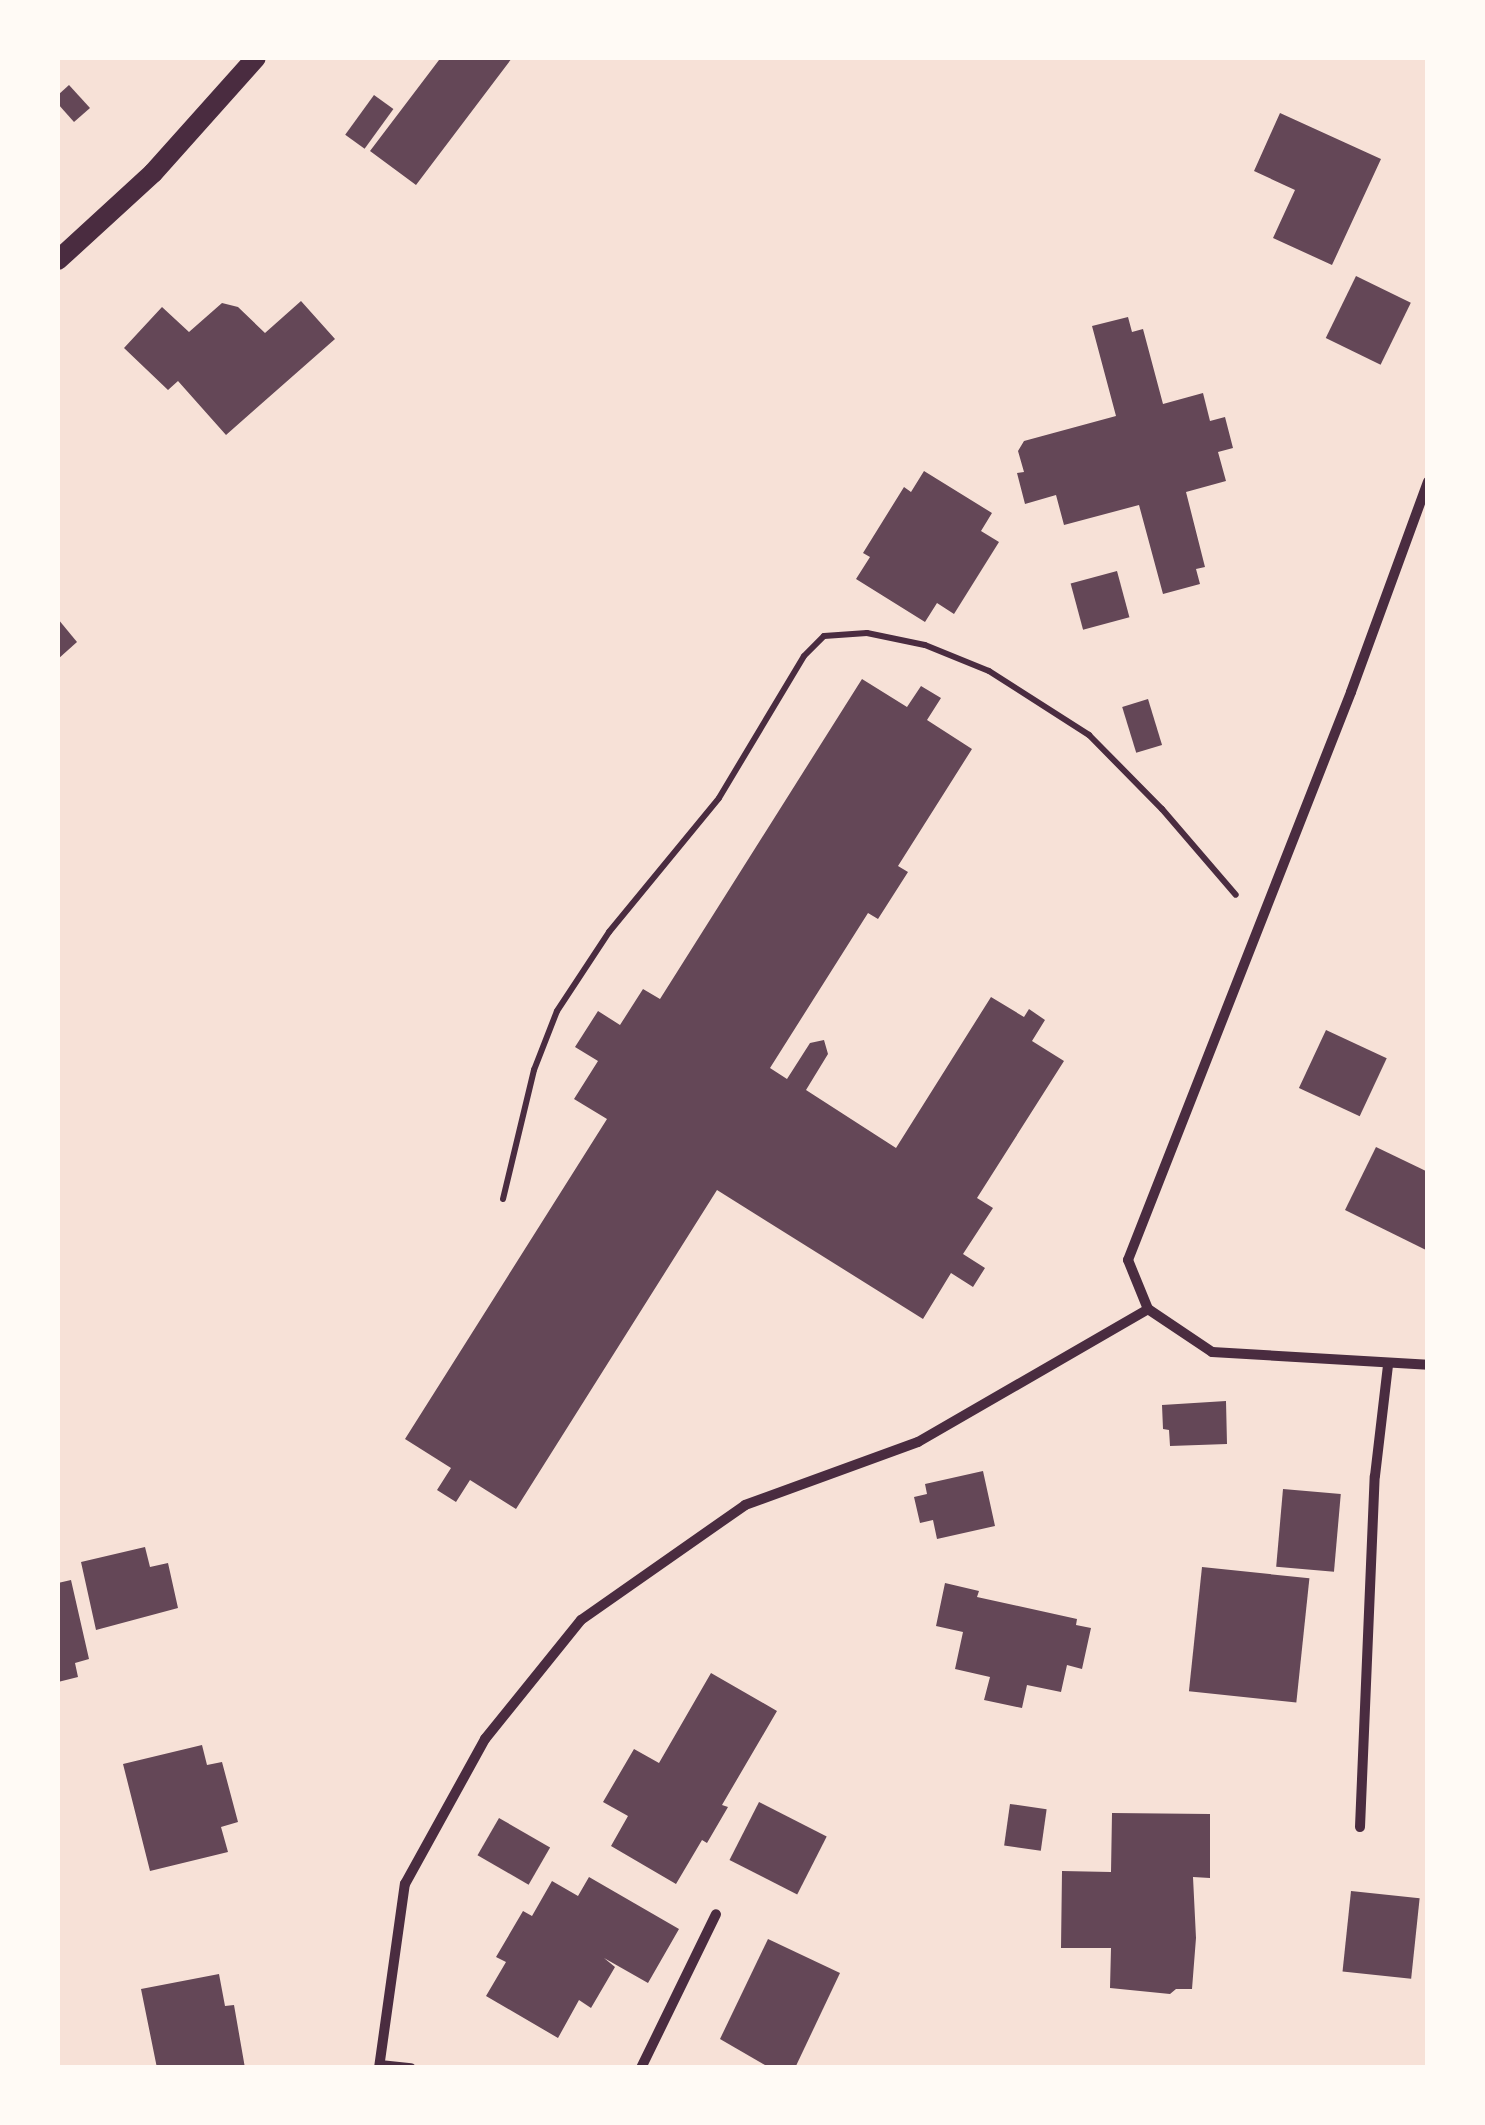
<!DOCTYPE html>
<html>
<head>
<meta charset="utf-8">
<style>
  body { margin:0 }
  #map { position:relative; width:1485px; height:2125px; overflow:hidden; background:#f7e1d7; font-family:Inter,sans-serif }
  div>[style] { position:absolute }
  .building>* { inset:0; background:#644757; transform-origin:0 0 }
  .path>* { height:6px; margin:-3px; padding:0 3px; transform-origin:3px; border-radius:3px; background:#4a2c40 }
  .minor>* { height:10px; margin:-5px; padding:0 5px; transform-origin:5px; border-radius:5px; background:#4a2c40 }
  .secondary>* { height:20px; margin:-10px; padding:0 10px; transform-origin:10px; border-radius:10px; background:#4a2c40 }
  span { translate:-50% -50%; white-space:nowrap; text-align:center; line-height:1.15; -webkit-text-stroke:9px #fffaf5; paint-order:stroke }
  .frame { position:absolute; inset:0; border:60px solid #fffaf5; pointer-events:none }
</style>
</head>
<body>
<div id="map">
  <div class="building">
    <div style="clip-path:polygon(436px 58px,512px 58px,416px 185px,370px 151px,439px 60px)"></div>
    <div style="clip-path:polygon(69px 85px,90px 108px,74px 122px,58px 104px,58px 95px)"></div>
    <div style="left:374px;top:95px;width:24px;height:49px;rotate:36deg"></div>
    <div style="clip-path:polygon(1280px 113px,1381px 159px,1332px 265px,1273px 238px,1295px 190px,1254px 171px)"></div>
    <div style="left:1356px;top:276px;width:61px;height:69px;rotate:26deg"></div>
    <div style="clip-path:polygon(301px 301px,335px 339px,226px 435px,178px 381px,168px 390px,124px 348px,162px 307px,189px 332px,222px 303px,238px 307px,265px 333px)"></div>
    <div style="clip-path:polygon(1128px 317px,1132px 332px,1143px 329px,1163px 404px,1203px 393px,1210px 421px,1225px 417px,1233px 448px,1218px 452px,1226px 481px,1186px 492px,1205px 567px,1196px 569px,1200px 584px,1163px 594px,1139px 505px,1064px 525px,1056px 495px,1025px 504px,1017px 473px,1024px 472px,1018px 451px,1024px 441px,1116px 416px,1092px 326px)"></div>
    <div style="clip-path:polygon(924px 471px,992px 513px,981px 531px,999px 542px,954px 614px,937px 603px,925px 622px,856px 579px,870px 557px,863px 553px,904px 487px,911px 492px)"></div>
    <div style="left:1117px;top:571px;width:48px;height:48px;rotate:75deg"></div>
    <div style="clip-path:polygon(58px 619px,77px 642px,58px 659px)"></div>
    <div style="clip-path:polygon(862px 679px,907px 707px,921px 686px,941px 698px,927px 720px,972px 749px,898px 866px,908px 872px,878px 919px,868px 913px,770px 1068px,787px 1079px,810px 1043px,824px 1040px,828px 1054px,806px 1090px,896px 1148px,991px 997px,1024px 1017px,1029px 1009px,1045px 1020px,1032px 1041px,1064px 1061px,977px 1198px,993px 1208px,963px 1254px,985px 1268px,973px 1287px,951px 1273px,923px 1319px,717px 1190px,516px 1509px,470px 1480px,456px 1502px,437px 1490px,451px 1468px,405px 1439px,607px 1119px,574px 1099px,598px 1061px,575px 1047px,598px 1011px,620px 1025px,643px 989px,660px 999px)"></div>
    <div style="left:1148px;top:699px;width:48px;height:27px;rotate:73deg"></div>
    <div style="left:1326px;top:1030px;width:67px;height:64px;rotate:25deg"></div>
    <div style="clip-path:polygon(1376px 1147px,1428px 1172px,1428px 1251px,1345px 1210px)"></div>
    <div style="clip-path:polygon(1226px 1401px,1227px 1444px,1170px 1446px,1169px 1430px,1163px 1429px,1162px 1405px)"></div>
    <div style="clip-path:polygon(983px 1471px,995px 1526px,937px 1539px,933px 1520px,920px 1523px,914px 1497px,927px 1494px,925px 1484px)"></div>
    <div style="left:1283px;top:1489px;width:58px;height:78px;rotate:5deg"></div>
    <div style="clip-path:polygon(145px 1547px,150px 1567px,168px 1563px,178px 1608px,96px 1630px,81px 1562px)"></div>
    <div style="left:1202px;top:1567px;width:108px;height:125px;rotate:6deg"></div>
    <div style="clip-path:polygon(71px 1580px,89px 1659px,75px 1663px,78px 1677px,58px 1682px,58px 1583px)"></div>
    <div style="clip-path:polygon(945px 1583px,979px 1591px,977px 1597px,1077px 1619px,1076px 1625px,1091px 1628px,1082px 1669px,1067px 1665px,1061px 1692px,1027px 1685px,1022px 1708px,984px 1700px,990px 1677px,955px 1669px,963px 1632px,936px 1626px)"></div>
    <div style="clip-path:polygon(711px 1673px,777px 1711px,722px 1805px,728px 1807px,707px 1843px,702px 1840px,676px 1884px,611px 1846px,628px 1816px,603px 1802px,634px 1749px,659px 1763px)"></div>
    <div style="clip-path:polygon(202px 1745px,207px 1765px,222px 1762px,238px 1822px,221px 1827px,228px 1852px,150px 1871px,123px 1764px)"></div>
    <div style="left:759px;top:1802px;width:76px;height:65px;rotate:27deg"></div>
    <div style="left:1010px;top:1804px;width:37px;height:42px;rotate:8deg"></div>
    <div style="clip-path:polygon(1112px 1813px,1210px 1814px,1210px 1878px,1193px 1877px,1196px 1938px,1192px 1989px,1176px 1989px,1170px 1994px,1110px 1988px,1111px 1948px,1061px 1948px,1062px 1871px,1111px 1872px)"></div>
    <div style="left:499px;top:1818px;width:59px;height:43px;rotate:30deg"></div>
    <div style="clip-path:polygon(589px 1877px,679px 1929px,648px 1983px,604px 1958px,615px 1967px,591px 2008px,579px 2000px,558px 2038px,486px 1996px,506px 1962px,496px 1957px,523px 1911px,532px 1916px,552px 1881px,578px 1896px)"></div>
    <div style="left:1351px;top:1891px;width:69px;height:81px;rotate:6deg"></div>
    <div style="clip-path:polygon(768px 1939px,840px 1973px,795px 2068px,770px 2068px,720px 2039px)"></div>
    <div style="clip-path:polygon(219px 1974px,225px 2006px,234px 2005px,245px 2068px,157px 2068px,141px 1989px)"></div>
  </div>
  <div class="path">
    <div style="left:503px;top:1199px;width:133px;rotate:-76.5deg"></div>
    <div style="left:534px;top:1070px;width:63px;rotate:-68.7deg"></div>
    <div style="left:557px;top:1011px;width:95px;rotate:-56.6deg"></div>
    <div style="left:609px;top:932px;width:173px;rotate:-50.6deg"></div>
    <div style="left:719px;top:798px;width:165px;rotate:-59.1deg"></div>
    <div style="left:804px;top:656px;width:28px;rotate:-45deg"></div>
    <div style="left:824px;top:636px;width:43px;rotate:-4deg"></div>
    <div style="left:867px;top:633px;width:59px;rotate:11.7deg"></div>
    <div style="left:925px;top:645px;width:69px;rotate:22.1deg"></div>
    <div style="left:989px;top:671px;width:119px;rotate:32.6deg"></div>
    <div style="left:1089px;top:735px;width:104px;rotate:45.4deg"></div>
    <div style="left:1162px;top:809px;width:113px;rotate:49.3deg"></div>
  </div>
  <div class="minor">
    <div style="left:1148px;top:1309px;width:53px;rotate:-112.2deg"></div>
    <div style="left:1128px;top:1260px;width:610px;rotate:-68.56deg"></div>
    <div style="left:1351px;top:692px;width:224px;rotate:-69.9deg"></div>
    <div style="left:1148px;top:1309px;width:77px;rotate:33.9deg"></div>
    <div style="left:1212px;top:1352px;width:216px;rotate:3.4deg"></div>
    <div style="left:1360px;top:1827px;width:351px;rotate:-87.6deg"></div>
    <div style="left:1375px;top:1476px;width:112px;rotate:-83.3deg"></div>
    <div style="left:380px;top:2065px;width:31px;rotate:6deg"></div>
    <div style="left:379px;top:2068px;width:186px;rotate:-82deg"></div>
    <div style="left:405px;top:1884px;width:166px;rotate:-61.1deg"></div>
    <div style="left:485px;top:1739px;width:153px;rotate:-51.1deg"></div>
    <div style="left:581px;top:1620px;width:200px;rotate:-35deg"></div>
    <div style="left:745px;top:1505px;width:184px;rotate:-20deg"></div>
    <div style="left:918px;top:1442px;width:266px;rotate:-30deg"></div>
    <div style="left:641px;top:2068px;width:171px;rotate:-64deg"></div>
  </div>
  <div class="secondary">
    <div style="left:58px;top:260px;width:129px;rotate:-42.5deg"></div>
    <div style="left:153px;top:173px;width:154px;rotate:-48.2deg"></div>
  </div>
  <div class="frame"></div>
</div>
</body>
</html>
